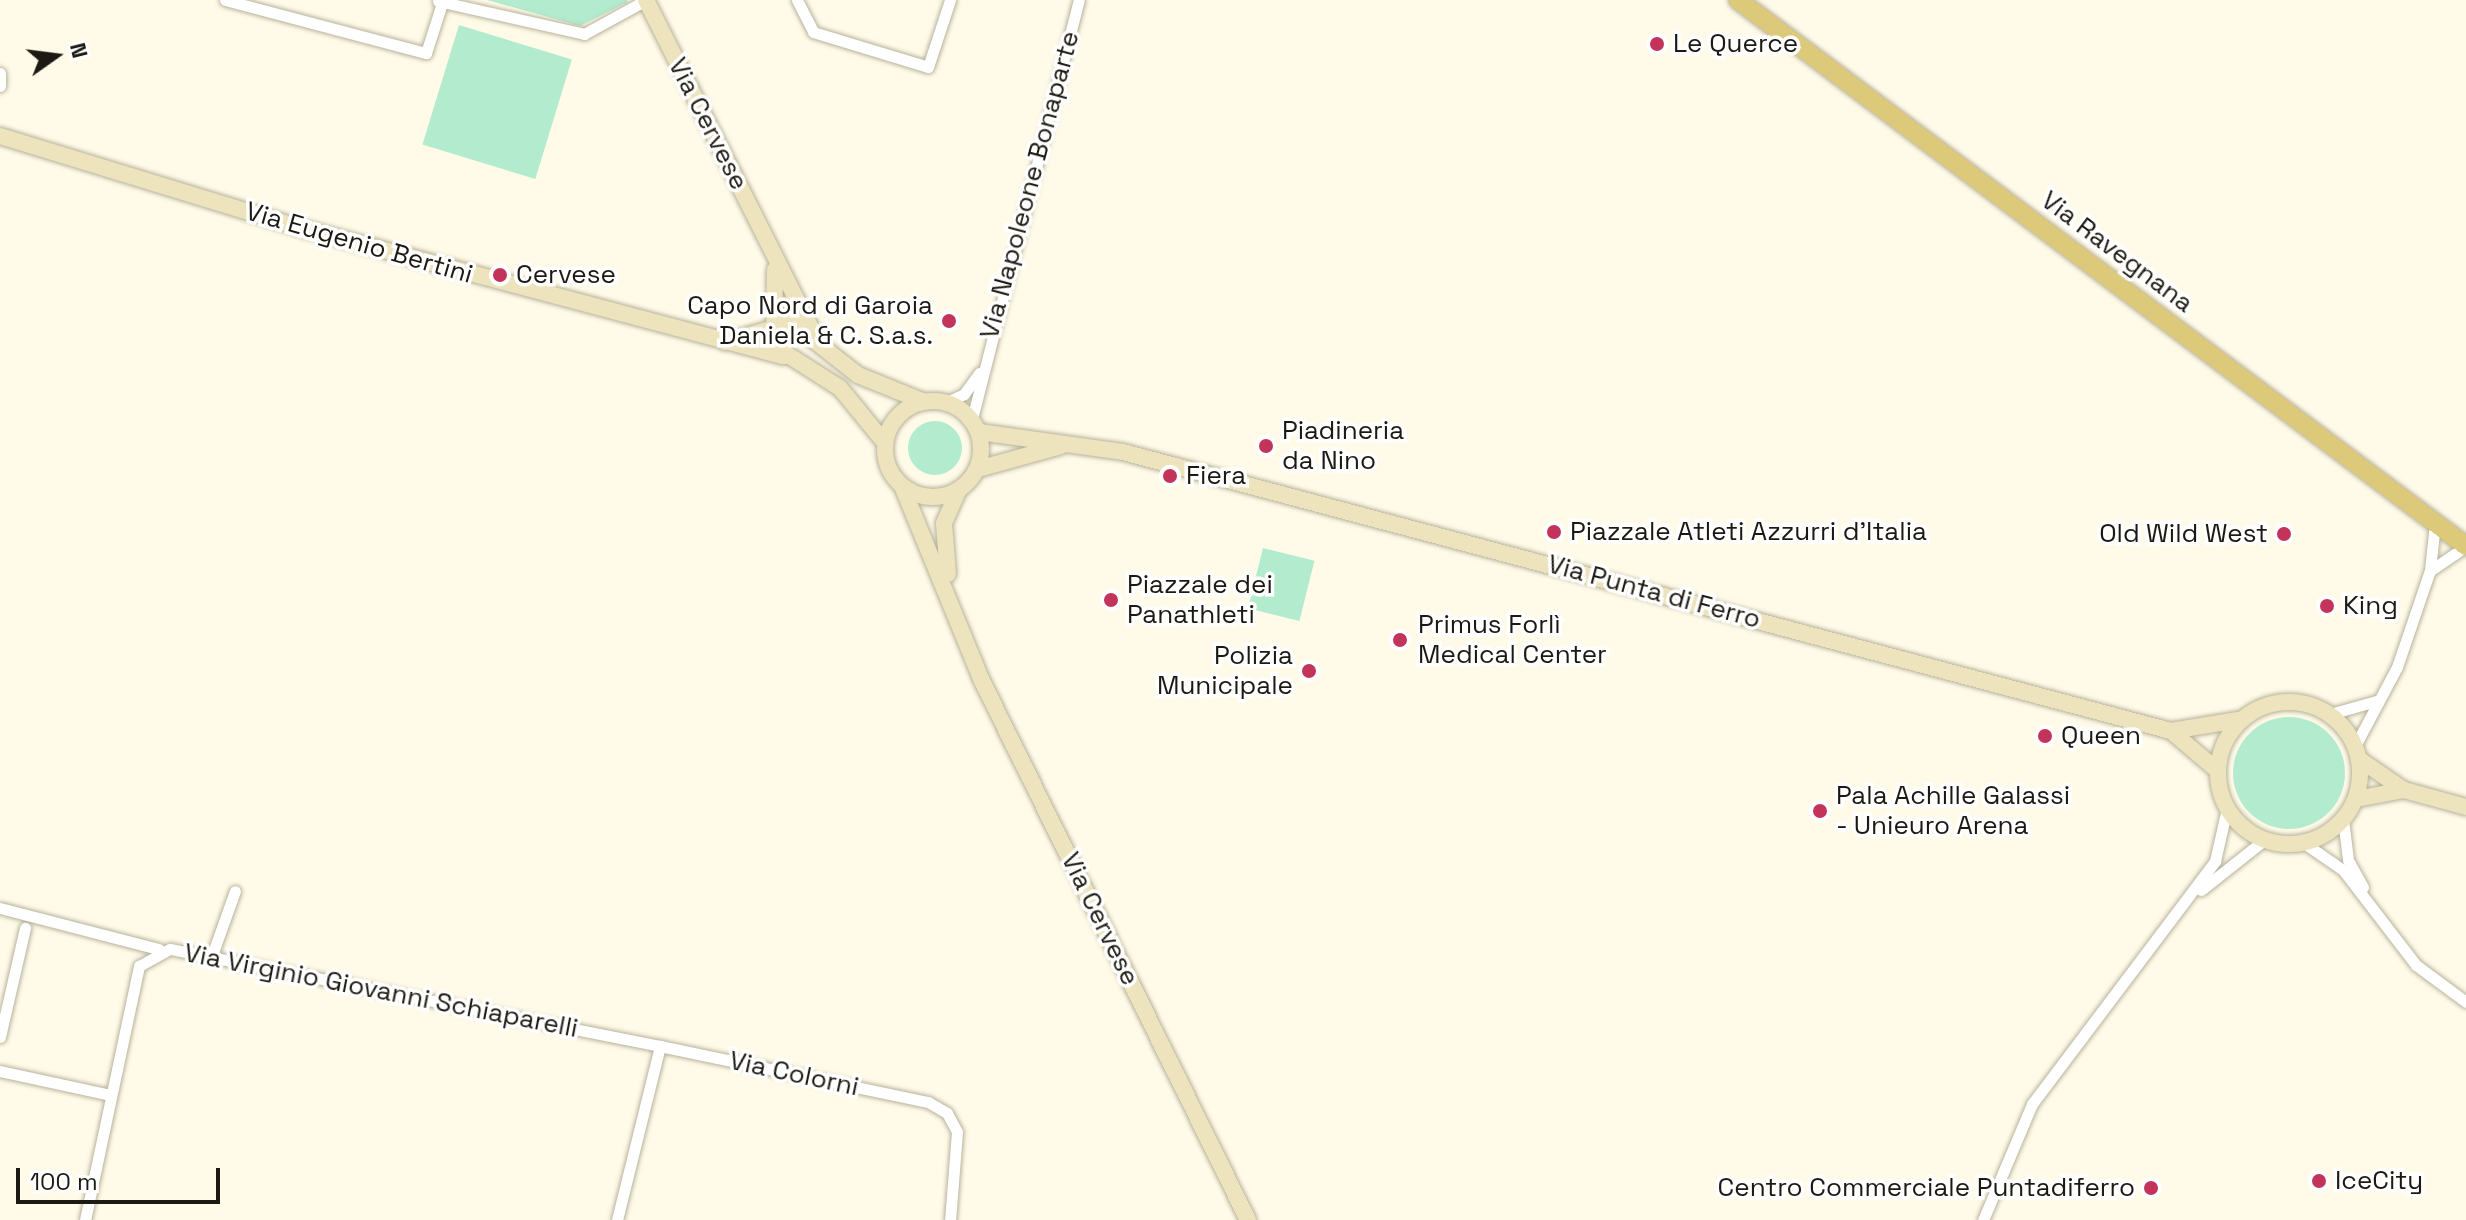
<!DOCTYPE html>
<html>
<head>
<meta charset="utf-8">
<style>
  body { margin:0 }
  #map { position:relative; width:2466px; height:1220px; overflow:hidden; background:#fffbe8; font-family:"Space Grotesk",sans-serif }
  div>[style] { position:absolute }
  .green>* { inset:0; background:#b2ebcd; transform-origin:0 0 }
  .round { border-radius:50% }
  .roads { filter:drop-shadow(0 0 2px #b7b29c) drop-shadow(0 0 2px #b7b29c) }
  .street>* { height:11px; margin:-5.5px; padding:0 5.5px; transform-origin:5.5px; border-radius:5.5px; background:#fff }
  .secondary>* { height:16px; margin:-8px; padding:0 8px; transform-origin:8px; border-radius:8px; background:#ede4bd }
  .secondary>.ring { margin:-8px; padding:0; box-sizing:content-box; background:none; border:16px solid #ede4bd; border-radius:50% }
  .primary>* { height:18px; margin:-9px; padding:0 9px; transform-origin:9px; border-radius:9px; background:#dcc97a }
  .dots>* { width:22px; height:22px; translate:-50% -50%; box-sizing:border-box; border:4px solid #fff; border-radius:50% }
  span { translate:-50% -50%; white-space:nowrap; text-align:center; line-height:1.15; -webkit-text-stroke:7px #fff; paint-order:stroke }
  .poi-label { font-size:26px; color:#1b1911 }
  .left { translate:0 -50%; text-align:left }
  .right { translate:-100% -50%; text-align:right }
  .street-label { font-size:26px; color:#1b1911 }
  .north { position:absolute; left:16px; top:16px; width:80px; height:80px; -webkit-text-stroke:6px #fff; paint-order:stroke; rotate:76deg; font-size:22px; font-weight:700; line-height:32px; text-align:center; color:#1b1911 }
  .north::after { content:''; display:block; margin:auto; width:28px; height:36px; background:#1b1911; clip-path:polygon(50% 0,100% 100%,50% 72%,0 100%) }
  .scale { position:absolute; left:16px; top:1168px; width:204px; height:36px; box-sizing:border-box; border:4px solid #1b1911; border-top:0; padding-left:10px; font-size:24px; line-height:28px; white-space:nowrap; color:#1b1911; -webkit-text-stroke:6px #fff; paint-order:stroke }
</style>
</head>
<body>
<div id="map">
  <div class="green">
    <div style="clip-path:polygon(487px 0,627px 0,628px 2px,580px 26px)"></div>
    <div style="left:459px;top:25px;width:118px;height:125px;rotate:17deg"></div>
    <div class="round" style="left:908px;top:421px;width:54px;height:54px"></div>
    <div style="left:1263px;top:548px;width:53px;height:62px;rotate:14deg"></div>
    <div class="round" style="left:2233px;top:717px;width:112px;height:112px"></div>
  </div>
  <div class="roads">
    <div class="street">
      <div style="left:225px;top:0;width:208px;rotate:14.8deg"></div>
      <div style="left:426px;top:53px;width:56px;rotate:-72.2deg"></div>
      <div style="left:797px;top:0;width:36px;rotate:63deg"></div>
      <div style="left:813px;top:32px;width:120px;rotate:16.9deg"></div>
      <div style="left:928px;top:67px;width:71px;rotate:-71.8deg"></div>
      <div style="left:438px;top:1px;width:150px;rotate:12.7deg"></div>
      <div style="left:584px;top:34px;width:71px;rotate:-28.7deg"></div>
      <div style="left:0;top:73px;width:13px;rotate:90deg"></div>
      <div style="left:947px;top:402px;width:19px;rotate:-25deg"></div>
      <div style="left:964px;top:394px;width:26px;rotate:-54deg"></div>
      <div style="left:972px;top:419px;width:432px;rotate:-75.7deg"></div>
      <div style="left:2431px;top:570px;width:42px;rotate:-34.4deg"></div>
      <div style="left:2330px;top:714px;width:48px;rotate:-15.8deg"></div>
      <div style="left:2355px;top:746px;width:89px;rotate:-62deg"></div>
      <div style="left:2397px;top:667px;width:102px;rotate:-71.2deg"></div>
      <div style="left:2430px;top:570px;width:47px;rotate:-83.9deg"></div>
      <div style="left:2343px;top:819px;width:41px;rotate:83deg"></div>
      <div style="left:2348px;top:860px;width:31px;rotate:61deg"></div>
      <div style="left:2304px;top:843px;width:47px;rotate:34.7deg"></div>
      <div style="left:2343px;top:870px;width:120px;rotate:52.5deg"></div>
      <div style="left:2416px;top:965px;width:62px;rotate:36.5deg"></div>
      <div style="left:2201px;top:890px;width:80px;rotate:-38.4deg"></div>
      <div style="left:0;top:908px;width:164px;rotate:14.5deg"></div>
      <div style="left:211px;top:958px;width:71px;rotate:-70.3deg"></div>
      <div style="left:0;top:1037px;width:112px;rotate:-77.1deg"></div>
      <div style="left:660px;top:1046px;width:274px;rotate:11.8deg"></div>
      <div style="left:928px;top:1102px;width:22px;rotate:30deg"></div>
      <div style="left:947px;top:1113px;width:21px;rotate:62deg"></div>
      <div style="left:957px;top:1132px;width:88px;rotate:94.5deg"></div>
      <div style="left:0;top:1071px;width:113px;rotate:12.3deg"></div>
      <div style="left:85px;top:1220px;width:260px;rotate:-78deg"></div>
      <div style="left:139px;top:966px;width:35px;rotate:-29deg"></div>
      <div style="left:170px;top:949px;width:500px;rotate:11.2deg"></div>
      <div style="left:660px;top:1046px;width:179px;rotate:103.9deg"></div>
      <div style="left:1983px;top:1220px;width:126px;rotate:-67.1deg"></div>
      <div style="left:2032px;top:1104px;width:304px;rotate:-53deg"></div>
      <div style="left:2215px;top:861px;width:54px;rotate:-77.2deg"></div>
    </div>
    <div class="secondary">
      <div style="left:646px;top:0;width:381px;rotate:63.3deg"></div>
      <div style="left:0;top:136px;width:319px;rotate:17deg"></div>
      <div style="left:305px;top:229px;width:495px;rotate:14.9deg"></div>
      <div style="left:775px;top:270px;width:76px;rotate:90.8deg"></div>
      <div style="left:774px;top:346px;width:78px;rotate:32.5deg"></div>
      <div style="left:840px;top:388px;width:71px;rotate:50.7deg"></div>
      <div style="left:725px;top:342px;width:70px;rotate:-15.8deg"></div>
      <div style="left:792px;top:323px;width:84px;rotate:38.2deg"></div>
      <div style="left:858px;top:375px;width:69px;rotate:22.1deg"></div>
      <div class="ring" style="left:885px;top:401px;width:80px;height:80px"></div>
      <div style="left:979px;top:432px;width:145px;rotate:7.9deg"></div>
      <div style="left:1123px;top:452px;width:1085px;rotate:14.91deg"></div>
      <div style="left:2171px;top:731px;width:62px;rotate:40.4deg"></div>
      <div style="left:978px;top:469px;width:86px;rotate:-15.5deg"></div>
      <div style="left:902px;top:486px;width:211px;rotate:67.7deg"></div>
      <div style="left:982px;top:681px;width:601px;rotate:63.73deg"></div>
      <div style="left:948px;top:574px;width:51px;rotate:-94.5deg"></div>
      <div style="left:944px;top:523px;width:36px;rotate:-66deg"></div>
      <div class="ring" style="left:2218px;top:702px;width:126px;height:126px"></div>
      <div style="left:2171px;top:731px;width:68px;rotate:-9.3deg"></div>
      <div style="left:2359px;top:759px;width:55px;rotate:34.6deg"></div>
      <div style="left:2356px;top:799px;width:49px;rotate:-10.6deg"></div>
      <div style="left:2404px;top:790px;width:64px;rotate:15.3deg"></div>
    </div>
    <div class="primary">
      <div style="left:1738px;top:0;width:910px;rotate:36.87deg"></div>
    </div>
  </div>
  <div class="dots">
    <div style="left:1657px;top:44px;background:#c3345b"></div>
    <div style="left:500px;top:275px;background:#c3345b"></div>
    <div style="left:949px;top:321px;background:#c3345b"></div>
    <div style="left:1266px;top:446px;background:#c3345b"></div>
    <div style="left:1170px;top:476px;background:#c3345b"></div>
    <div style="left:1554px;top:532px;background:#c3345b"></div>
    <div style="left:2284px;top:534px;background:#c3345b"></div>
    <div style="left:1111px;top:600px;background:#c3345b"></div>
    <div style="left:2327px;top:606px;background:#c3345b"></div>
    <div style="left:1400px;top:640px;background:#c3345b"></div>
    <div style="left:1309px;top:671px;background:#c3345b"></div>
    <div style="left:2045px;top:736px;background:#c3345b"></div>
    <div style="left:1820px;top:811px;background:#c3345b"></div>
    <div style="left:2319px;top:1181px;background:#c3345b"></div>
    <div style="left:2151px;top:1188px;background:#c3345b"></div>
  </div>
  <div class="poi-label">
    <span class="left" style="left:1673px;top:44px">Le Querce</span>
    <span class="left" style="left:516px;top:275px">Cervese</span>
    <span class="right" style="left:933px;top:321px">Capo Nord di Garoia<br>Daniela &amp; C. S.a.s.</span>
    <span class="left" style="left:1282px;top:446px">Piadineria<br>da Nino</span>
    <span class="left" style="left:1186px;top:476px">Fiera</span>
    <span class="left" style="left:1570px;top:532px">Piazzale Atleti Azzurri d'Italia</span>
    <span class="right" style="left:2268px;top:534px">Old Wild West</span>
    <span class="left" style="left:1127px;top:600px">Piazzale dei<br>Panathleti</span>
    <span class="left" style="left:2343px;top:606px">King</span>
    <span class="left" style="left:1418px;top:640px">Primus Forlì<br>Medical Center</span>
    <span class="right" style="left:1293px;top:671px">Polizia<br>Municipale</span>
    <span class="left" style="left:2061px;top:736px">Queen</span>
    <span class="left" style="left:1836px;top:811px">Pala Achille Galassi<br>- Unieuro Arena</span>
    <span class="left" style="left:2335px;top:1181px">IceCity</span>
    <span class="right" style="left:2135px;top:1188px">Centro Commerciale Puntadiferro</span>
  </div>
  <div class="street-label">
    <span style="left:708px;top:124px;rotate:63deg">Via Cervese</span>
    <span style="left:1030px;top:185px;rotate:-75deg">Via Napoleone Bonaparte</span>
    <span style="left:359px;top:243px;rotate:16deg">Via Eugenio Bertini</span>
    <span style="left:2117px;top:252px;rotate:37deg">Via Ravegnana</span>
    <span style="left:1654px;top:592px;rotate:15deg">Via Punta di Ferro</span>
    <span style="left:1100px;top:919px;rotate:64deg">Via Cervese</span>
    <span style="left:381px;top:991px;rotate:11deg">Via Virginio Giovanni Schiaparelli</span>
    <span style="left:794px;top:1074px;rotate:12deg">Via Colorni</span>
  </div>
  <div class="north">N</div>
  <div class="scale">100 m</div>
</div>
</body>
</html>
